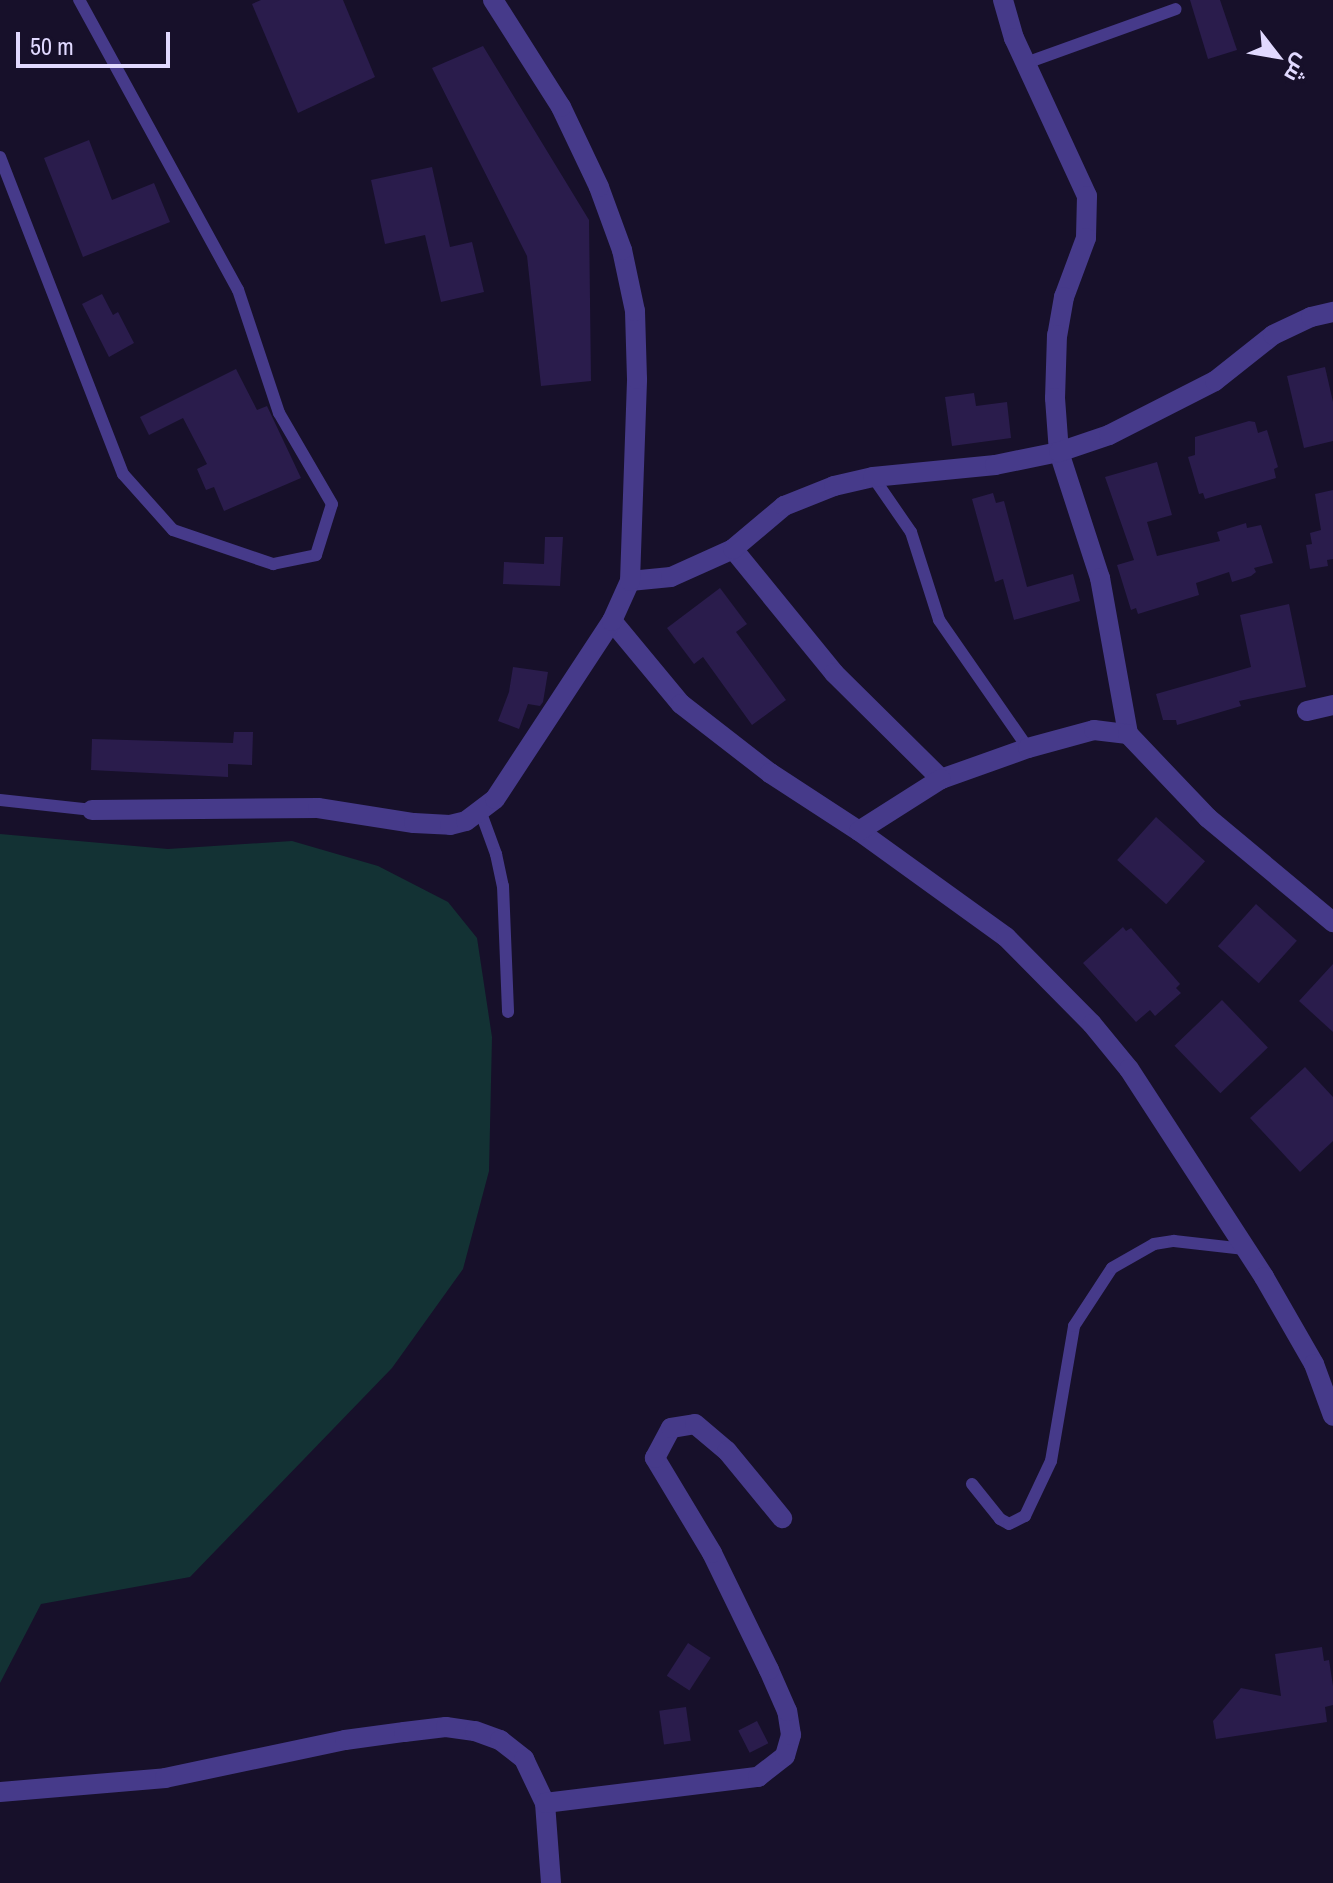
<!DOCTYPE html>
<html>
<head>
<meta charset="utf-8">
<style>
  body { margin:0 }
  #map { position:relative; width:1333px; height:1883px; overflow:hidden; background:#17102a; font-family:"Archivo Narrow",Cairo,sans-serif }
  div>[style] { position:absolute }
  .green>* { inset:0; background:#133234 }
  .building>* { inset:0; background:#2a1c4c; transform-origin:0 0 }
  .lane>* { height:12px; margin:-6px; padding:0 6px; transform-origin:6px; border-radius:6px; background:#463a8a }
  .street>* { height:20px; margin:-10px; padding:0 10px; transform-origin:10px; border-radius:10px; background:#463a8a }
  span { translate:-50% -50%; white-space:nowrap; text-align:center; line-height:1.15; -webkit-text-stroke:8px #17102a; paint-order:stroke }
  .north { position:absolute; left:1237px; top:16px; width:80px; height:80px; -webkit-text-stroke:6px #17102a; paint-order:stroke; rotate:121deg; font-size:22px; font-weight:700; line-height:32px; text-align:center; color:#e1d9ff }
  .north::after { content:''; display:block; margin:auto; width:28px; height:36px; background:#e1d9ff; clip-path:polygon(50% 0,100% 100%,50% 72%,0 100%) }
  .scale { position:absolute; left:16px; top:32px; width:154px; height:36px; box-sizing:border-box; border:4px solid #e1d9ff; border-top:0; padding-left:10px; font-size:24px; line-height:28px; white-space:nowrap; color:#e1d9ff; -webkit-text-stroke:6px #17102a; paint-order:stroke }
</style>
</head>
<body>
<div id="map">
  <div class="green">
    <div style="clip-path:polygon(0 834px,168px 849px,292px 841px,378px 866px,448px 902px,477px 938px,492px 1037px,489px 1171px,463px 1269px,392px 1368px,190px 1577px,41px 1604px,0 1683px)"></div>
  </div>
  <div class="building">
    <div style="clip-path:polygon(261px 0,343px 0,375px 77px,298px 113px,252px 4px)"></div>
    <div style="clip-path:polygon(1190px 0,1220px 0,1237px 50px,1208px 59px)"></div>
    <div style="clip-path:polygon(483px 46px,589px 220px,591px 381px,541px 386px,527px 256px,432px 68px)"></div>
    <div style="clip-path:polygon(89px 140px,112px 200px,154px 183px,170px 222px,83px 257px,44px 158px)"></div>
    <div style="clip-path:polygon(432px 167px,450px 247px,472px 242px,484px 292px,441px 302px,425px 235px,385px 244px,371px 180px)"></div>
    <div style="clip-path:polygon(102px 294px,113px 315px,118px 312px,134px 343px,109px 357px,82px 304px)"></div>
    <div style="clip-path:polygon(1325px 367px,1333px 402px,1333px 441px,1304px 448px,1287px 376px)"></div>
    <div style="clip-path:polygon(236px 369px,257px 410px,267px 406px,301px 478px,224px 511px,214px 487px,206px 490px,197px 469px,207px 464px,183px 418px,149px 435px,140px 417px)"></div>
    <div style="clip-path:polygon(974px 393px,976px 406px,1007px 402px,1011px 438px,952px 446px,945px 397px)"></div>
    <div style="clip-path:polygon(1249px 421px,1255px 422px,1258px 433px,1267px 430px,1278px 467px,1274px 469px,1276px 478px,1205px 499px,1203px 493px,1199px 494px,1188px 457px,1195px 455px,1195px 437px)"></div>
    <div style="clip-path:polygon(1157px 462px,1172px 515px,1147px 522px,1157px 556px,1220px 541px,1217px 532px,1246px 523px,1247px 528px,1261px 525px,1273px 563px,1254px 568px,1256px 572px,1251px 576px,1232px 582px,1229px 572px,1196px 583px,1199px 595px,1138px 614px,1136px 608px,1131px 610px,1117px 565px,1134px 560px,1105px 477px)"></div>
    <div style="clip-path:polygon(1333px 490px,1333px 559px,1327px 560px,1328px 566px,1310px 569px,1306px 545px,1312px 544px,1310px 533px,1321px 530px,1315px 494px)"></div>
    <div style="clip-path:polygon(993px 493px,996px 503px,1004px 501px,1027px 587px,1073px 574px,1080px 601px,1014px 620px,1003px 579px,995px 582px,972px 499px)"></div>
    <div style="clip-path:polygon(545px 537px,563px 537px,560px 586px,503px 584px,504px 562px,544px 564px)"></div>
    <div style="clip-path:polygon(720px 588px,747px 624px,736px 632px,786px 700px,752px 725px,703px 657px,694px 664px,667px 628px)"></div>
    <div style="clip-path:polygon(1289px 604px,1306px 687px,1239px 701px,1241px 706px,1177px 725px,1176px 720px,1163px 720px,1156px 694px,1251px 667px,1240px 615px)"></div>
    <div style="clip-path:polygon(513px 667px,548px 672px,543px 702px,540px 706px,528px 704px,519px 729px,498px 721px,509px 692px)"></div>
    <div style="clip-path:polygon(234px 732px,253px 732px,252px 765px,228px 764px,228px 777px,91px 770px,92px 739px,233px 743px)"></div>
    <div style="left:1156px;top:817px;width:66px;height:58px;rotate:42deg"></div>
    <div style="left:1256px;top:904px;width:55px;height:57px;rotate:42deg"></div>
    <div style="clip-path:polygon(1123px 927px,1126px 931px,1131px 928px,1180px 984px,1176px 988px,1181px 993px,1155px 1016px,1150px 1010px,1136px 1022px,1083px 963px)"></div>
    <div style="clip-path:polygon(1333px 964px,1333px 1032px,1299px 1001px)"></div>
    <div style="left:1222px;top:1000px;width:66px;height:66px;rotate:46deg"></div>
    <div style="clip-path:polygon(1305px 1067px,1333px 1097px,1333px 1141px,1300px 1172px,1250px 1118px)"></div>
    <div style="left:688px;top:1643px;width:27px;height:39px;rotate:33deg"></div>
    <div style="clip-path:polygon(1322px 1647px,1324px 1661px,1329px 1660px,1333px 1686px,1333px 1705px,1325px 1707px,1327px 1722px,1216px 1739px,1213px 1721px,1241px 1688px,1281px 1696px,1275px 1654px)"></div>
    <div style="left:686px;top:1707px;width:34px;height:27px;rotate:82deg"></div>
    <div style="left:757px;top:1721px;width:25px;height:21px;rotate:63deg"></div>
  </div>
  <div class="lane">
    <div style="left:1026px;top:63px;width:159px;rotate:-19.8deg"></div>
    <div style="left:0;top:157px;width:340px;rotate:68.8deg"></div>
    <div style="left:123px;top:474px;width:75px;rotate:48.2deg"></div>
    <div style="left:173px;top:530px;width:106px;rotate:18.8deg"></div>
    <div style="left:273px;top:564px;width:44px;rotate:-11.8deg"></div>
    <div style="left:316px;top:555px;width:53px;rotate:-72.6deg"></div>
    <div style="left:332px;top:504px;width:105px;rotate:-120.2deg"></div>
    <div style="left:279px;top:413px;width:130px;rotate:-108.4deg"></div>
    <div style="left:238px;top:290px;width:331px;rotate:-118.7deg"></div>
    <div style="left:873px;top:477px;width:67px;rotate:55.4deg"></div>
    <div style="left:911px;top:532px;width:92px;rotate:72.3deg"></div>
    <div style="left:939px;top:620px;width:156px;rotate:55.2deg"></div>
    <div style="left:0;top:800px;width:93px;rotate:6.2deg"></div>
    <div style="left:481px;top:813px;width:44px;rotate:69.9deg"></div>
    <div style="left:496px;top:854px;width:33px;rotate:78deg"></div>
    <div style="left:503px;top:886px;width:126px;rotate:87.7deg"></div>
    <div style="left:972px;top:1484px;width:45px;rotate:51.3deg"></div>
    <div style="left:1000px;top:1519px;width:10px;rotate:29deg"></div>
    <div style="left:1009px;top:1524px;width:18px;rotate:-27deg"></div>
    <div style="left:1025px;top:1516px;width:61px;rotate:-64.7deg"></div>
    <div style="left:1051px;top:1461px;width:137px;rotate:-80.3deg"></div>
    <div style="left:1074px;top:1326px;width:69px;rotate:-56.8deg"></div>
    <div style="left:1112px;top:1268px;width:48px;rotate:-29.7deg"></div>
    <div style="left:1154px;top:1244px;width:20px;rotate:-9deg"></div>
    <div style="left:1174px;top:1241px;width:71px;rotate:6.4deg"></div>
  </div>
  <div class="street">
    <div style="left:1003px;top:0;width:40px;rotate:74deg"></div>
    <div style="left:1014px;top:38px;width:174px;rotate:65.2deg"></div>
    <div style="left:1087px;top:196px;width:42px;rotate:91.4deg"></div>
    <div style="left:1086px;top:238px;width:63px;rotate:110.4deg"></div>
    <div style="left:1064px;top:297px;width:39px;rotate:100deg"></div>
    <div style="left:1057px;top:335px;width:63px;rotate:91.8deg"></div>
    <div style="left:1055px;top:398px;width:54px;rotate:85.8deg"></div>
    <div style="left:1059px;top:452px;width:133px;rotate:72deg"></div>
    <div style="left:1100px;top:578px;width:158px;rotate:79.8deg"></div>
    <div style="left:733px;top:549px;width:160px;rotate:50.8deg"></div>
    <div style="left:834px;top:673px;width:151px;rotate:44.7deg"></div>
    <div style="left:941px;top:779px;width:92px;rotate:-19.6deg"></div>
    <div style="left:1028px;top:748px;width:68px;rotate:-15.3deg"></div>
    <div style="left:1094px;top:730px;width:34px;rotate:7deg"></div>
    <div style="left:1128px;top:734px;width:116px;rotate:46.4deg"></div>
    <div style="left:1208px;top:818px;width:163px;rotate:39.8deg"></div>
    <div style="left:630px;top:581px;width:41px;rotate:-5.6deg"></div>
    <div style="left:671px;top:577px;width:68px;rotate:-24.3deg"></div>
    <div style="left:733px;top:549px;width:67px;rotate:-40.1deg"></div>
    <div style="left:784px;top:506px;width:54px;rotate:-21.8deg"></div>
    <div style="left:834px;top:486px;width:40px;rotate:-13deg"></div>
    <div style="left:873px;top:477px;width:123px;rotate:-5.6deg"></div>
    <div style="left:995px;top:465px;width:65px;rotate:-11.5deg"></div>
    <div style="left:1059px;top:452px;width:53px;rotate:-18.8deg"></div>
    <div style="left:1109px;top:435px;width:119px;rotate:-27deg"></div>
    <div style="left:1215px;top:381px;width:74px;rotate:-38.4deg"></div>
    <div style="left:1273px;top:335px;width:42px;rotate:-25.3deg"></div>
    <div style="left:1311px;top:317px;width:23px;rotate:-13deg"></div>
    <div style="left:612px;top:621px;width:108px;rotate:50.3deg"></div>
    <div style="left:681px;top:704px;width:113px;rotate:37.8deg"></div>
    <div style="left:770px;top:773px;width:106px;rotate:33.1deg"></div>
    <div style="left:859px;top:831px;width:181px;rotate:35.8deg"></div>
    <div style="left:1006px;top:937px;width:122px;rotate:45.3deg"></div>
    <div style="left:1092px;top:1024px;width:58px;rotate:50.6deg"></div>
    <div style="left:1129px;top:1069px;width:248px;rotate:57deg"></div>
    <div style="left:1264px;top:1277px;width:100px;rotate:60.1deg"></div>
    <div style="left:1314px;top:1364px;width:55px;rotate:69.9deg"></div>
    <div style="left:1307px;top:711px;width:27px;rotate:-13deg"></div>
    <div style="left:92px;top:810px;width:226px;rotate:-0.5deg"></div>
    <div style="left:318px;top:808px;width:97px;rotate:8.9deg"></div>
    <div style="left:414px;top:823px;width:36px;rotate:3deg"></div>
    <div style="left:450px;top:825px;width:16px;rotate:-14deg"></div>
    <div style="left:466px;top:821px;width:36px;rotate:-37deg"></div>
    <div style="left:495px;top:799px;width:213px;rotate:-56.7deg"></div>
    <div style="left:612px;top:621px;width:44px;rotate:-65.8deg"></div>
    <div style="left:630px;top:581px;width:202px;rotate:-88deg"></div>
    <div style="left:637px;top:379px;width:68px;rotate:-91.7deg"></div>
    <div style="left:635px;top:311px;width:62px;rotate:-102deg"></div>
    <div style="left:622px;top:250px;width:67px;rotate:-110.1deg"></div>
    <div style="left:599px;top:187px;width:89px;rotate:-115.4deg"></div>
    <div style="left:561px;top:107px;width:127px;rotate:-122.4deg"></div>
    <div style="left:859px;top:831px;width:97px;rotate:-32.4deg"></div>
    <div style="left:0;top:1792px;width:166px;rotate:-4.8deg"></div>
    <div style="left:165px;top:1778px;width:184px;rotate:-11.9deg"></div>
    <div style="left:345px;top:1740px;width:60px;rotate:-7.7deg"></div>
    <div style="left:404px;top:1732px;width:42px;rotate:-6.8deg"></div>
    <div style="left:446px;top:1727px;width:29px;rotate:8deg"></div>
    <div style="left:475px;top:1731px;width:27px;rotate:20deg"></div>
    <div style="left:500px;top:1740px;width:31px;rotate:38deg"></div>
    <div style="left:524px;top:1759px;width:49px;rotate:64.5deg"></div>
    <div style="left:545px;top:1803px;width:80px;rotate:85.7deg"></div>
    <div style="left:545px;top:1803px;width:215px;rotate:-7deg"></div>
    <div style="left:758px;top:1777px;width:34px;rotate:-38deg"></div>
    <div style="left:785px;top:1756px;width:22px;rotate:-74deg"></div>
    <div style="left:791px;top:1735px;width:24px;rotate:-99deg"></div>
    <div style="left:787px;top:1711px;width:45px;rotate:-113.7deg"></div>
    <div style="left:769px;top:1670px;width:130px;rotate:-116deg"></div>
    <div style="left:712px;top:1553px;width:111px;rotate:-121deg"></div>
    <div style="left:655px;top:1458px;width:34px;rotate:-62deg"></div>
    <div style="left:671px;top:1428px;width:24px;rotate:-9deg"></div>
    <div style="left:695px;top:1424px;width:42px;rotate:40.2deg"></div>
    <div style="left:727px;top:1451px;width:87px;rotate:50.6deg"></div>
  </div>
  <div class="north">ش</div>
  <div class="scale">50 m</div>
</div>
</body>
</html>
